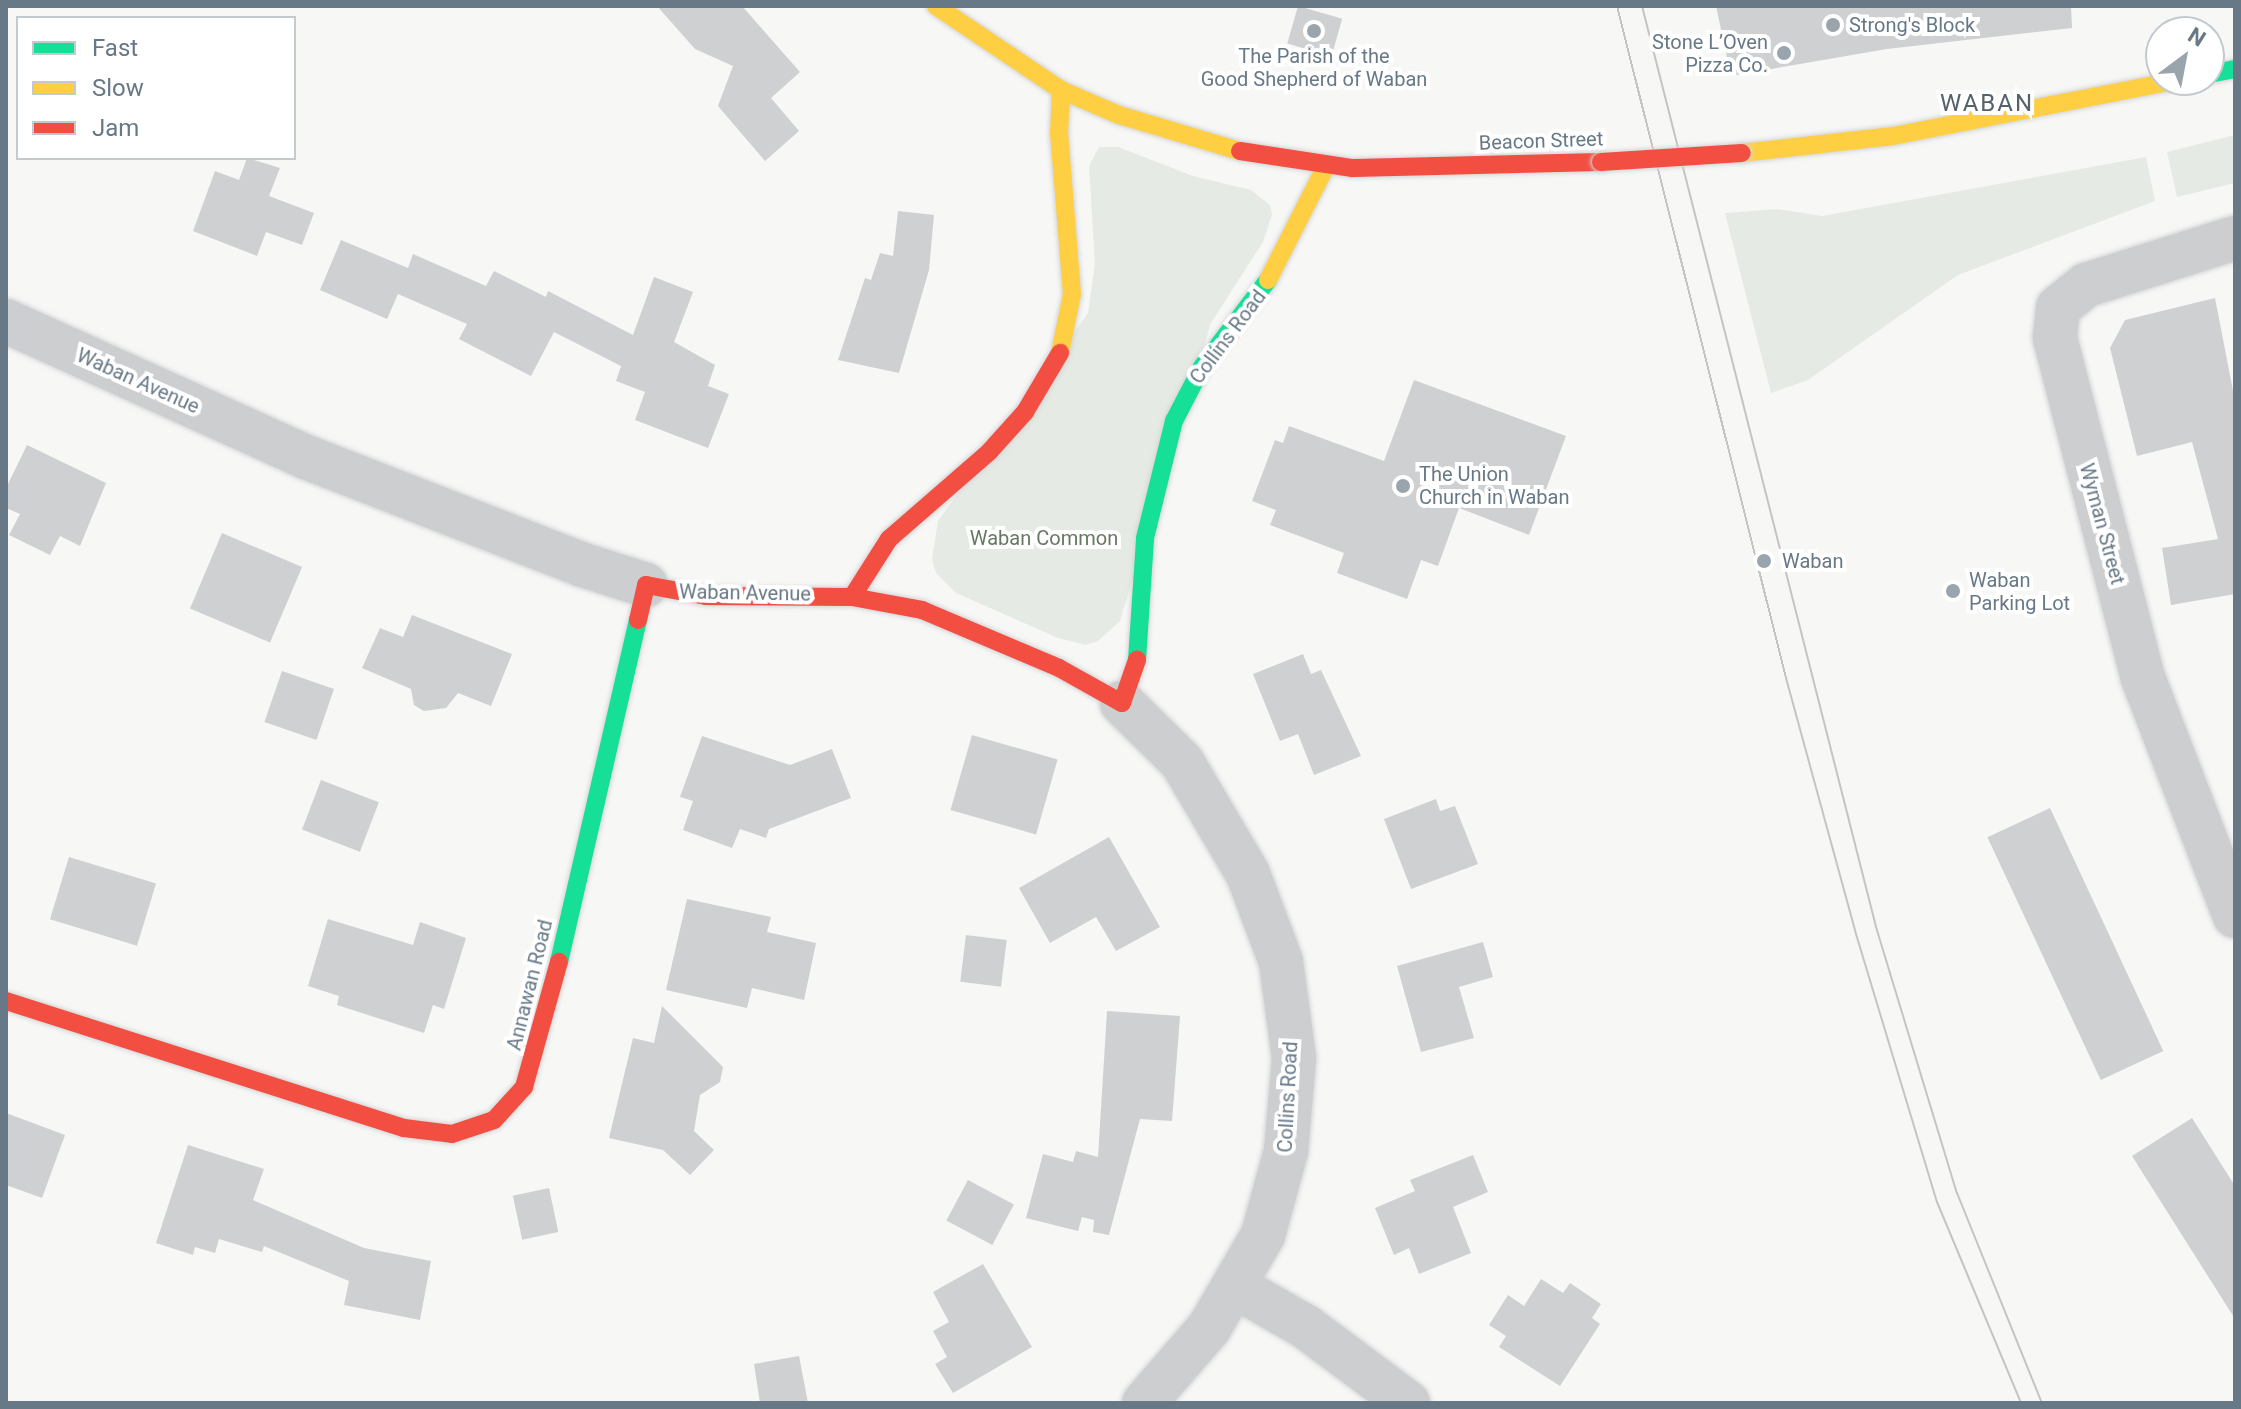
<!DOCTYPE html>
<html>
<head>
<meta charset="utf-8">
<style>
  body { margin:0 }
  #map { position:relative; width:2241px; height:1409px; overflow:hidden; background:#f7f7f6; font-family:Roboto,sans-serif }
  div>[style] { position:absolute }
  .green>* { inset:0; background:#e6eae4 }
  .building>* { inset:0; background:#cfd0d1; transform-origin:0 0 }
  .roads { filter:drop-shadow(0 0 2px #d4d5d6) drop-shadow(0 0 2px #d4d5d6) }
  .street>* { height:44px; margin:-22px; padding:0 22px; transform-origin:22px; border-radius:22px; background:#cccecf }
  .fast>* { height:18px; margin:-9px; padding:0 9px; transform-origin:9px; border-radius:9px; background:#16e098 }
  .slow>* { height:18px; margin:-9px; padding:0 9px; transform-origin:9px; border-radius:9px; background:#ffcf43 }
  .jam>* { height:18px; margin:-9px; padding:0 9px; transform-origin:9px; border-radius:9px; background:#f24e42 }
  .tram>* { height:2px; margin:-1px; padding:0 1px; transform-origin:1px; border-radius:1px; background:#c3c4c6 }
  .bridges { filter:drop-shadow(0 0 2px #d4d5d6) drop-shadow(0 0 2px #d4d5d6) }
  .jam-bridge>* { height:18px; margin:-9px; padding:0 9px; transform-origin:9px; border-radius:9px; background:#f24e42 }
  .dots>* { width:22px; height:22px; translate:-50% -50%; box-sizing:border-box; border:4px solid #fff; border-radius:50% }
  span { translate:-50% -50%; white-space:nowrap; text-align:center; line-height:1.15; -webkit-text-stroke:8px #fff; paint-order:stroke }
  .poi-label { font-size:20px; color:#677886 }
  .left { translate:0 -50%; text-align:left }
  .right { translate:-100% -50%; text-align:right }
  .street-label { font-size:20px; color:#677886 }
  .park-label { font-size:20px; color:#667862 }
  .quarter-label { font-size:24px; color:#55616b; letter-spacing:2px }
  .frame { position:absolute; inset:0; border:8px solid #677886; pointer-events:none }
  .legend { position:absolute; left:16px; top:16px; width:280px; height:144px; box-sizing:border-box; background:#fff; border:2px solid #c2c9cf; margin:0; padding:10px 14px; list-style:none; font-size:24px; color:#677886 }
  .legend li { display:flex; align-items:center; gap:16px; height:40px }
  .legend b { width:40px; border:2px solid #c2c9cf }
  .north { position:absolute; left:2145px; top:16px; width:80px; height:80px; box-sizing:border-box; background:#fff; border:2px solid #c2c9cf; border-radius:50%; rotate:32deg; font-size:22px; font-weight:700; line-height:32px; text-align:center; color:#677886 }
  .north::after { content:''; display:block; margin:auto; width:28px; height:36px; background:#99a4ad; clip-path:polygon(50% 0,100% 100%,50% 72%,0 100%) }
</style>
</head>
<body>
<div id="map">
  <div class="green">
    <div style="clip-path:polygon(2235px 135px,2235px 183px,2177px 197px,2167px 152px)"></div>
    <div style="clip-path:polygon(1099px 147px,1118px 147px,1193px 176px,1251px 190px,1270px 205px,1272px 215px,1263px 242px,1211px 323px,1120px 621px,1098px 641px,1086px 645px,1058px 638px,956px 593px,936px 573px,932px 560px,938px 521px,1088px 313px,1095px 263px,1089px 166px)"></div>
    <div style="clip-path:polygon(2146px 157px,2155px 201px,1958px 275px,1808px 380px,1771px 393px,1725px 213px,1778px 209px,1822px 216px)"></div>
  </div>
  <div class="building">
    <div style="clip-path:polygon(657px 6px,742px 6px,800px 72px,771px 98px,799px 131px,765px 161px,718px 106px,733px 66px,695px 49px)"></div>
    <div style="left:1298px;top:6px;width:46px;height:39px;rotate:16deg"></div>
    <div style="clip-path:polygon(1716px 6px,2071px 6px,2072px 28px,1887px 49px,1731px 76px)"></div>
    <div style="clip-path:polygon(247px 158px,280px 168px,269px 196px,314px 213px,302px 245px,266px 232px,257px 256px,193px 231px,215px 171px,239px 180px)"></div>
    <div style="clip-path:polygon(898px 211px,934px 215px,929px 270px,899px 373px,838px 360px,865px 278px,871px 280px,880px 253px,893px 256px)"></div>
    <div style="clip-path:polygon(341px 240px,408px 268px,413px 254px,486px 286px,494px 271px,546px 297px,548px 291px,633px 335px,654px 277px,693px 292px,674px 342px,715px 365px,708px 386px,729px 394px,708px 448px,635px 420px,645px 392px,616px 381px,621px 366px,554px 332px,531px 376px,459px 339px,467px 324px,398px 294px,387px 319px,320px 290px)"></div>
    <div style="clip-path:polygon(2215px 298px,2235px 401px,2235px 594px,2171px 605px,2162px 548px,2218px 539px,2192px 442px,2137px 456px,2110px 348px,2125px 320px)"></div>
    <div style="clip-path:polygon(1414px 380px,1566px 436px,1529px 535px,1459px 508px,1438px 566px,1421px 560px,1407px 599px,1337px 573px,1344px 553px,1270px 525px,1276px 510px,1252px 501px,1275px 440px,1283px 443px,1289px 426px,1384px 461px)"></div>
    <div style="clip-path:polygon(27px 445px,106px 483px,80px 546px,60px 536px,50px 555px,9px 535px,20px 514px,6px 508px,6px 488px)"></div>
    <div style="left:222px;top:533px;width:87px;height:82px;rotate:23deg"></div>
    <div style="clip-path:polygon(412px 615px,512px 654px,491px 706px,458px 693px,446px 708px,424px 711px,414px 705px,411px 689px,362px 668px,380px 628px,403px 637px)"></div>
    <div style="clip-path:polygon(1303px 654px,1311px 674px,1321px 670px,1361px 756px,1314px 775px,1298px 734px,1280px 741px,1253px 674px)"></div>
    <div style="left:282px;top:671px;width:55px;height:54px;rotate:19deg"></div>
    <div style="left:972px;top:735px;width:89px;height:78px;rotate:16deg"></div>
    <div style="clip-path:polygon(702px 736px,790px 765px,832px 749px,851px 798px,769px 829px,766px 838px,740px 829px,732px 848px,683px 830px,693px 801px,680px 797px)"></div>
    <div style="left:321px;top:780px;width:62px;height:53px;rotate:21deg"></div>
    <div style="clip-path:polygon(1436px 799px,1440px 811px,1455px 806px,1478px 864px,1411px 889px,1384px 819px)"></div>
    <div style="left:2050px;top:808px;width:268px;height:69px;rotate:65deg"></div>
    <div style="clip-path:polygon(1109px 837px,1160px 927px,1116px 951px,1096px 917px,1050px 943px,1019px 888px)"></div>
    <div style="left:69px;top:857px;width:91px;height:65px;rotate:17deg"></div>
    <div style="clip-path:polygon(687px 899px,771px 917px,767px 932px,816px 943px,804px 1000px,752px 988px,747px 1008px,666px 990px)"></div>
    <div style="clip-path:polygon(328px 919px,413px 945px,420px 922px,466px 938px,444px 1009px,433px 1005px,424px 1033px,337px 1005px,339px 996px,308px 986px)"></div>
    <div style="left:966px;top:935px;width:41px;height:47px;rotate:7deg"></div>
    <div style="clip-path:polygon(1483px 942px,1493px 977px,1459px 987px,1474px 1038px,1421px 1052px,1397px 966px)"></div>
    <div style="clip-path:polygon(662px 1006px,723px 1067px,720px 1082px,700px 1095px,694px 1131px,714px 1150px,690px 1175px,663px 1150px,609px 1138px,633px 1038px,654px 1043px)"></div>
    <div style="clip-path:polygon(1107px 1011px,1180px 1016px,1172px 1121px,1140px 1119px,1109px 1235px,1093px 1232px,1094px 1220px,1082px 1217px,1078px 1231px,1026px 1218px,1043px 1154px,1073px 1162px,1076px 1151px,1098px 1157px)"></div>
    <div style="clip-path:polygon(6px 1113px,65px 1135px,42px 1198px,6px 1185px)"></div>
    <div style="clip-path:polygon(2192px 1118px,2235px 1186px,2235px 1319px,2132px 1156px)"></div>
    <div style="clip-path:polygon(188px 1145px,264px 1169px,253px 1200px,364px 1248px,431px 1261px,420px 1320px,344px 1305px,349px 1281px,264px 1246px,262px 1252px,219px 1239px,215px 1253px,195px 1247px,193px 1255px,156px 1243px)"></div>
    <div style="clip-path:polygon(1473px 1155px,1488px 1192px,1453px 1207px,1471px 1253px,1419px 1274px,1409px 1248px,1394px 1255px,1375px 1208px,1415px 1191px,1410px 1180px)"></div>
    <div style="left:968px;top:1180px;width:52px;height:46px;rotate:28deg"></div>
    <div style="left:549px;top:1188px;width:45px;height:37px;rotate:78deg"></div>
    <div style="clip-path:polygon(983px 1264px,1032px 1347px,953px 1393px,935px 1364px,947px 1357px,933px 1331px,949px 1322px,933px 1292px)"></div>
    <div style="clip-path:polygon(1541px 1279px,1563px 1293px,1570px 1283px,1601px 1304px,1592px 1318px,1600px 1324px,1560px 1386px,1499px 1347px,1506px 1336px,1489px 1325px,1508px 1295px,1524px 1306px)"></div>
    <div style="clip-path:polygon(799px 1356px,808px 1403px,760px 1403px,754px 1364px)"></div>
  </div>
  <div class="roads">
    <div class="street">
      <div style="left:2235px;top:238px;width:156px;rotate:162.5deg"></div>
      <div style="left:2086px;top:285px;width:36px;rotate:141deg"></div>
      <div style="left:2058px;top:308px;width:30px;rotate:96deg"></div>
      <div style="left:2055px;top:338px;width:351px;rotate:75.5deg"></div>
      <div style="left:2143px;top:678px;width:255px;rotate:68.9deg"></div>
      <div style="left:6px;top:321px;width:329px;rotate:24.4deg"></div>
      <div style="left:306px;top:457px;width:294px;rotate:21.3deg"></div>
      <div style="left:580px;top:564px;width:69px;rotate:17.7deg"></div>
      <div style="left:1122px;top:703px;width:84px;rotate:44.5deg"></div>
      <div style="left:1182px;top:762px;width:130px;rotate:59.5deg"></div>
      <div style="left:1248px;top:874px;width:94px;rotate:69.4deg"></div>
      <div style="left:1281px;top:962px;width:97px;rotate:82.3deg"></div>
      <div style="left:1294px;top:1058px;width:93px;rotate:94.9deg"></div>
      <div style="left:1286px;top:1151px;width:87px;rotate:105.3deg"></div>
      <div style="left:1263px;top:1235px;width:108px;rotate:120.1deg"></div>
      <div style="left:1209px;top:1328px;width:99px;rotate:130.9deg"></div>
      <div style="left:1236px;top:1287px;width:81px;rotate:29.7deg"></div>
      <div style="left:1306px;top:1327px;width:127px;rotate:36.7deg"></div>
    </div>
    <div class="fast">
      <div style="left:2209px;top:74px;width:26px;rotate:-11deg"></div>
      <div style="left:1137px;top:660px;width:122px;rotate:-86.2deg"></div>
      <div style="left:1145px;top:538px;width:121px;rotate:-76.1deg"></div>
      <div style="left:1174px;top:421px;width:61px;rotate:-62.6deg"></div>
      <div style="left:1202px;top:367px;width:109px;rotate:-52.8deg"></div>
      <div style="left:559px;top:962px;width:351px;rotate:-77deg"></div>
    </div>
    <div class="slow">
      <div style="left:936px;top:6px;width:151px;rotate:33.9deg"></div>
      <div style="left:1061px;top:90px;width:63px;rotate:23.3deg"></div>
      <div style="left:1119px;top:115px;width:126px;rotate:16.6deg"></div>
      <div style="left:1742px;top:153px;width:152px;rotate:-6.4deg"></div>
      <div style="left:1893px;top:136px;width:291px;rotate:-11.1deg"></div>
      <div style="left:1268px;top:280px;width:128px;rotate:-63deg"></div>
      <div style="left:1060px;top:353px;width:60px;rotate:-78.5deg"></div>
      <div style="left:1072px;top:294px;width:161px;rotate:-94.6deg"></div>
      <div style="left:1059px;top:134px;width:44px;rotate:-87.4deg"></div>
    </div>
    <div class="jam">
      <div style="left:1240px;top:151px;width:114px;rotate:8.6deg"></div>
      <div style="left:1353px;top:168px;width:248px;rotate:-1.4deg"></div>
      <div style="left:852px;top:597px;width:69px;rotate:-57.5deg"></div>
      <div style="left:889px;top:539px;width:133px;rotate:-41deg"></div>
      <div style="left:989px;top:452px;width:54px;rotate:-48deg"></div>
      <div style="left:1025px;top:412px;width:69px;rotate:-59.3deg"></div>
      <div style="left:638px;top:620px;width:36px;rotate:-77deg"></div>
      <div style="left:646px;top:585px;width:61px;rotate:10.4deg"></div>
      <div style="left:706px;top:596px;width:146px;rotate:0.4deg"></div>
      <div style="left:852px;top:597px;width:71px;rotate:10.5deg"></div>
      <div style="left:922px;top:610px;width:149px;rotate:22.9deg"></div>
      <div style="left:1059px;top:668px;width:72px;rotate:29.1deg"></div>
      <div style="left:1122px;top:703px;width:46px;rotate:-70.8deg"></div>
      <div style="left:6px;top:1001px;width:418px;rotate:17.7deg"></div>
      <div style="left:404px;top:1128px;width:48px;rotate:7.1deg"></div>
      <div style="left:452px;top:1134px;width:44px;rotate:-18.4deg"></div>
      <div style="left:494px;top:1120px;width:45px;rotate:-47.7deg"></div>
      <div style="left:524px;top:1087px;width:130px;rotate:-74.4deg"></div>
    </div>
  </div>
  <div class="tram">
    <div style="left:1617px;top:6px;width:693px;rotate:75.88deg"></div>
    <div style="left:1786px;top:678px;width:265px;rotate:74.7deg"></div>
    <div style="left:1856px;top:934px;width:280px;rotate:73.2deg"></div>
    <div style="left:1937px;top:1202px;width:218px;rotate:67.3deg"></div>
    <div style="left:1642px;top:6px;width:950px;rotate:75.74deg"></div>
    <div style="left:1876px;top:927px;width:278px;rotate:73.1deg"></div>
    <div style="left:1957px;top:1193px;width:227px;rotate:68deg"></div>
  </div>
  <div class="bridges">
    <div class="jam-bridge">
      <div style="left:1601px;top:162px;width:141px;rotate:-3.7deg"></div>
    </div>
  </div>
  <div class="dots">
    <div style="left:1833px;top:25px;background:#99a4ad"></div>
    <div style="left:1314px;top:31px;background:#99a4ad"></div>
    <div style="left:1784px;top:53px;background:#99a4ad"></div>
    <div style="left:1403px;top:486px;background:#99a4ad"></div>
    <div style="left:1764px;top:561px;background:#99a4ad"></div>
    <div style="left:1953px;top:591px;background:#99a4ad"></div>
  </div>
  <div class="poi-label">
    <span class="left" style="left:1849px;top:25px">Strong's Block</span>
    <span class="right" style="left:1768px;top:54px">Stone L’Oven<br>Pizza Co.</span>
    <span style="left:1314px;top:68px">The Parish of the<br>Good Shepherd of Waban</span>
    <span class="left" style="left:1419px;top:486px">The Union<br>Church in Waban</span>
    <span class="left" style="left:1782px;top:561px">Waban</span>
    <span class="left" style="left:1969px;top:592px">Waban<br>Parking Lot</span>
  </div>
  <div class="street-label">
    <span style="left:1541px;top:141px;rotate:-2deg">Beacon Street</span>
    <span style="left:1228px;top:337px;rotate:-53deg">Collins Road</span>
    <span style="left:138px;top:381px;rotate:24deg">Waban Avenue</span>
    <span style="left:2102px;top:524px;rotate:75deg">Wyman Street</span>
    <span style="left:745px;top:593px;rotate:1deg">Waban Avenue</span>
    <span style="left:530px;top:985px;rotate:-76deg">Annawan Road</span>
    <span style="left:1288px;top:1097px;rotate:-87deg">Collins Road</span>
  </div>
  <div class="park-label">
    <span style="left:1044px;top:538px">Waban Common</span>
  </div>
  <div class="quarter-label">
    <span style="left:1987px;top:104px">WABAN</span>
  </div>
  <div class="frame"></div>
  <ul class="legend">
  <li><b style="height:10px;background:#16e098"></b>Fast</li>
  <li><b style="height:10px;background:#ffcf43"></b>Slow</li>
  <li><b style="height:10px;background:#f24e42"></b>Jam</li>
  </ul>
  <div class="north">N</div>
</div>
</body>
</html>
